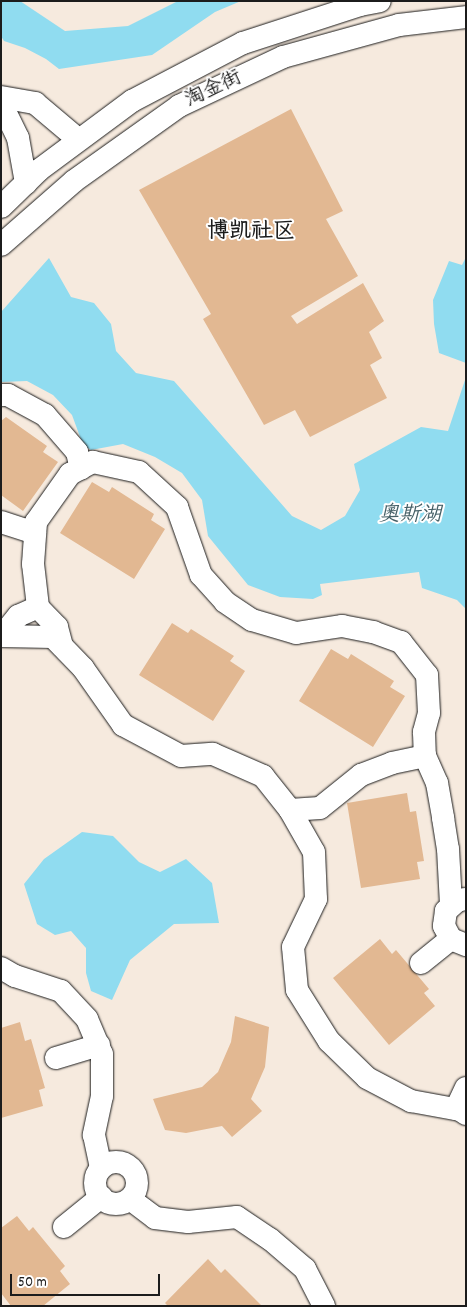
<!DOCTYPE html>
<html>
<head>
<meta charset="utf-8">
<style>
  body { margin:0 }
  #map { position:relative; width:467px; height:1307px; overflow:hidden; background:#f6eade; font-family:Dekko,"LXGW WenKai TC",sans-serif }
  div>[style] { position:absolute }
  .water>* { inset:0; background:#90dcf0 }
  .building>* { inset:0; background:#e2b892 }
  .roads { filter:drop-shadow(0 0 1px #1c1c1c) drop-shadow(0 0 1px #1c1c1c) }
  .minor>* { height:22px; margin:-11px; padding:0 11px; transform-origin:11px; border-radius:11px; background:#fff }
  .minor>.ring { margin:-11px; padding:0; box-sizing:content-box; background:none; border:22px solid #fff; border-radius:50% }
  span { translate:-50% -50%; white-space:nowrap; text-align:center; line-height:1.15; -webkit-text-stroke:4px #fff; paint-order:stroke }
  .street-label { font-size:20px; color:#1c1c1c }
  .water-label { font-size:21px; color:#455f66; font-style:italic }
  .quarter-label { font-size:22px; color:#1c1c1c; font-weight:700 }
  .frame { position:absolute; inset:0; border:2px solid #1c1c1c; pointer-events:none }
  .scale { position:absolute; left:10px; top:1274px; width:150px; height:22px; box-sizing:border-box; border:2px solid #1c1c1c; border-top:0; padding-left:6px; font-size:15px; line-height:18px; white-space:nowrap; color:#1c1c1c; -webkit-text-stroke:4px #fff; paint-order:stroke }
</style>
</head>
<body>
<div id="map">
  <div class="water">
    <div style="clip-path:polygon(1px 1px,20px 1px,65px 31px,128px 26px,178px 1px,241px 1px,215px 12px,152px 55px,59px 69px,46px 59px,25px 48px,4px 41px,1px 36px)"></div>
    <div style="clip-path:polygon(466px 257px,466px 363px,439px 353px,434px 324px,433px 300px,449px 261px,462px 265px)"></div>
    <div style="clip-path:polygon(49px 258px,71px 297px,94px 303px,111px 324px,116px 351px,136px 373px,174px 381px,292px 516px,321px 530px,345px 516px,360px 490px,354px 464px,421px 427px,448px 431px,466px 377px,466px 609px,457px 600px,422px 588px,419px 572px,320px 584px,322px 595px,313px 599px,280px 597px,248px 585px,208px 536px,202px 500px,182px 473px,155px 457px,123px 444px,91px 450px,83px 445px,72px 415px,53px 395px,27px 381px,1px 382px,1px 312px)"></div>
    <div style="clip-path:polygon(82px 832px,113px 836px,139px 862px,160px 872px,186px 859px,212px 883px,219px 923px,174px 924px,130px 960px,112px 1000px,91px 991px,86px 973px,86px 948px,71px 931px,55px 935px,37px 924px,24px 884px,44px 859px)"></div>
  </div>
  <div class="building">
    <div style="clip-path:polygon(291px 109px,343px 211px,326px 219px,358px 276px,291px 316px,297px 324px,363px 283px,384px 321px,369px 332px,382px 358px,370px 365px,387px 398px,310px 437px,295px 410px,264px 425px,203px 319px,211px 314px,139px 190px)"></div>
    <div style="clip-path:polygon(6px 417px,47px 446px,43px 452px,58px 462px,23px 511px,1px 495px,1px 421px)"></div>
    <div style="clip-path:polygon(92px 482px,109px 492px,112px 487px,154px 514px,151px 520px,165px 529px,134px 579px,60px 533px)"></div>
    <div style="clip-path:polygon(172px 623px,188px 633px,191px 629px,234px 656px,230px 661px,245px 671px,213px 721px,139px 675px)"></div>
    <div style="clip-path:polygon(331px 649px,348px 659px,351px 654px,394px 681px,390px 687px,405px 696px,373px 747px,299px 701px)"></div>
    <div style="clip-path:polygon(407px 793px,410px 812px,416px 811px,424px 861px,417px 862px,420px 879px,361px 888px,347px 803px)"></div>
    <div style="clip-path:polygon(380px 939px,392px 954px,396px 950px,429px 989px,424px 993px,435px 1006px,389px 1045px,333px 978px)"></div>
    <div style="clip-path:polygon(235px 1016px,269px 1027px,265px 1067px,251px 1099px,262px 1111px,232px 1137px,222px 1126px,186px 1133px,165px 1130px,153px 1099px,202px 1087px,218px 1072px,231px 1042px)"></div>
    <div style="clip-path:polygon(20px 1022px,25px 1041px,31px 1039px,45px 1088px,39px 1090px,43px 1106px,1px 1118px,1px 1028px)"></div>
    <div style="clip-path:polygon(17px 1216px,29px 1231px,33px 1227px,65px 1266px,60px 1271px,70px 1284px,43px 1306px,11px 1306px,1px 1293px,1px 1228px)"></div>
    <div style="clip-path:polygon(208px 1259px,221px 1273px,225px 1269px,261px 1305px,168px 1306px,165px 1303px)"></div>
  </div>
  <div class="roads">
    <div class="minor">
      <div style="left:1px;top:97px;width:35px;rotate:10deg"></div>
      <div style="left:35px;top:103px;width:57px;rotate:40.1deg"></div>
      <div style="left:1px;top:103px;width:39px;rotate:64deg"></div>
      <div style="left:18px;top:138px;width:46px;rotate:79.9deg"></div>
      <div style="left:1px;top:207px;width:53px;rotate:-44.2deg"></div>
      <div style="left:39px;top:170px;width:116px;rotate:-36.6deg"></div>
      <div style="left:132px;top:101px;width:125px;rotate:-27.6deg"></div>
      <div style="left:243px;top:43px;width:123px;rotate:-18deg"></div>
      <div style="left:360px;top:5px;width:20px;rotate:-11deg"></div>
      <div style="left:1px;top:245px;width:97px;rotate:-41.2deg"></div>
      <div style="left:74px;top:181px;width:129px;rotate:-35.5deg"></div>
      <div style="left:179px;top:106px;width:115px;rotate:-25.2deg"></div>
      <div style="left:283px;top:57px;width:120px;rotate:-15.4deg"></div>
      <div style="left:399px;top:25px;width:67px;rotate:-6.8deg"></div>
      <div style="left:1px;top:395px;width:7px"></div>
      <div style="left:8px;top:395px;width:42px;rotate:28.4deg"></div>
      <div style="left:45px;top:415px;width:49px;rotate:49.1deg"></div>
      <div style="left:77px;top:452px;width:17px;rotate:77deg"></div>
      <div style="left:1px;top:522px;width:36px;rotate:18deg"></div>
      <div style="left:1px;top:636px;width:52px;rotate:1.1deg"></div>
      <div style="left:53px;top:637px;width:43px;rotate:45.9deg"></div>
      <div style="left:83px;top:668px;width:70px;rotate:54.9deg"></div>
      <div style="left:123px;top:725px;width:66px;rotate:28.1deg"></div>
      <div style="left:181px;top:756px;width:32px;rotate:-4deg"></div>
      <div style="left:213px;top:754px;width:55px;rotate:23.7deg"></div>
      <div style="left:263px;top:776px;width:43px;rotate:51.5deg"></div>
      <div style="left:290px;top:810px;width:48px;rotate:60.3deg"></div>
      <div style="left:314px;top:852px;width:47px;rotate:87.6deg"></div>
      <div style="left:316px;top:899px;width:53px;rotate:115.6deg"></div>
      <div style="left:293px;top:947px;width:43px;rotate:84.7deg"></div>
      <div style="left:297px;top:990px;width:60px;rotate:57.9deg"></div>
      <div style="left:329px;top:1041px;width:53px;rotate:44.2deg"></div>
      <div style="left:367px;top:1078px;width:50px;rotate:27.6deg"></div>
      <div style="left:411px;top:1101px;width:50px;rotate:10.4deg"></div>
      <div style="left:460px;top:1110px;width:7px;rotate:34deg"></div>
      <div style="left:2px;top:636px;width:26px;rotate:-51deg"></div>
      <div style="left:18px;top:616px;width:22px;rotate:-24deg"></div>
      <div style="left:62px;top:646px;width:20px;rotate:-105deg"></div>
      <div style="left:57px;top:627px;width:28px;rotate:-134deg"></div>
      <div style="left:38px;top:607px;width:43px;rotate:-96.6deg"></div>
      <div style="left:33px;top:564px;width:42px;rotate:-85.9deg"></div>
      <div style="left:36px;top:522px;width:59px;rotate:-54.7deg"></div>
      <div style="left:70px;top:474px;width:26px;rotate:-28deg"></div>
      <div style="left:93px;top:462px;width:47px;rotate:12.3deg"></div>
      <div style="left:139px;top:472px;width:52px;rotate:42.6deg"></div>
      <div style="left:177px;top:507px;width:72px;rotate:70.6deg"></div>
      <div style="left:201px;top:575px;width:36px;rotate:48deg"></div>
      <div style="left:225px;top:602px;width:32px;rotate:34deg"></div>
      <div style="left:252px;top:620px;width:46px;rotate:16.5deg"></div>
      <div style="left:296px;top:633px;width:47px;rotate:-8.7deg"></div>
      <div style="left:342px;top:626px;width:32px;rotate:11deg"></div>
      <div style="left:373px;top:632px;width:30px;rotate:20deg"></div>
      <div style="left:401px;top:642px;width:42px;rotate:51.8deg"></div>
      <div style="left:427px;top:675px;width:38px;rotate:87deg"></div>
      <div style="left:429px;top:713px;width:20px;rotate:105deg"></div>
      <div style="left:424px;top:732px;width:24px;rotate:88deg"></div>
      <div style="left:425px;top:756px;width:30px;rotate:66deg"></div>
      <div style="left:437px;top:783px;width:36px;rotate:80deg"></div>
      <div style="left:443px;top:818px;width:31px;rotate:81deg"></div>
      <div style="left:448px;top:849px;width:56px;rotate:86.9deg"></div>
      <div style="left:290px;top:810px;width:30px;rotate:-4deg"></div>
      <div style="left:320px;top:808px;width:53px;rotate:-38.8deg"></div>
      <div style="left:361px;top:775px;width:33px;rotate:-21deg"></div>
      <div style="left:392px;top:763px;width:34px;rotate:-12deg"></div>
      <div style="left:465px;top:899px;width:8px;rotate:166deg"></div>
      <div style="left:457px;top:901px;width:15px;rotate:138deg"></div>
      <div style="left:446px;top:911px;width:15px;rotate:98deg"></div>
      <div style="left:444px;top:926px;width:15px;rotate:62deg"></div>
      <div style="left:451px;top:939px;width:16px;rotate:22deg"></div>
      <div style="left:421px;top:963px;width:38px;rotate:-39deg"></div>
      <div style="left:1px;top:968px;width:16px;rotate:30deg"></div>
      <div style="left:15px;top:976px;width:48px;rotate:18.1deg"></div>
      <div style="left:61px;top:991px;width:38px;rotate:47deg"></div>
      <div style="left:87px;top:1019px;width:38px;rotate:67deg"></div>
      <div style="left:102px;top:1054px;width:42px;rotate:90deg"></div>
      <div style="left:102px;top:1096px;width:40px;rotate:102deg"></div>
      <div style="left:94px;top:1135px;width:34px;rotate:78deg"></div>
      <div style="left:56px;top:1058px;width:45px;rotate:-16.8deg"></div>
      <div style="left:456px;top:1109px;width:23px;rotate:-65deg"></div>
      <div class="ring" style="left:95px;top:1162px;width:20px;height:20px"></div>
      <div style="left:130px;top:1199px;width:31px;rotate:37deg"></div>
      <div style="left:155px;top:1218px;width:33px;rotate:7deg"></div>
      <div style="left:188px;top:1222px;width:49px;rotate:-5.8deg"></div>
      <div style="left:237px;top:1217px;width:40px;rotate:34deg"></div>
      <div style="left:270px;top:1239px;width:46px;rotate:40.6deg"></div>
      <div style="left:305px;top:1269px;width:42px;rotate:62.8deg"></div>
      <div style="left:64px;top:1227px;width:48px;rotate:-39deg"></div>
    </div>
  </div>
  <div class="street-label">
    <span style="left:214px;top:90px;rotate:-25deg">淘金街</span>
  </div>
  <div class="water-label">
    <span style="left:410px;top:516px">奥斯湖</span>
  </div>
  <div class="quarter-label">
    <span style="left:251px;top:233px">博凯社区</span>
  </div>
  <div class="frame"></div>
  <div class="scale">50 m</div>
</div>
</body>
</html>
